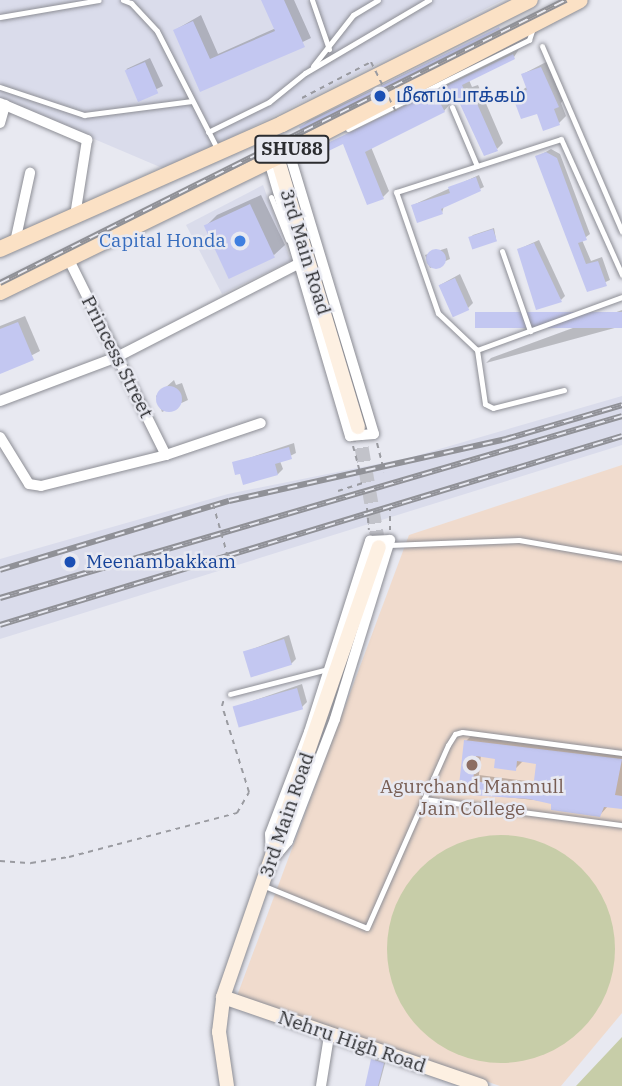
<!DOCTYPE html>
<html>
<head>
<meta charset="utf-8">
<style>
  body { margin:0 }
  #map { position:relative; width:622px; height:1086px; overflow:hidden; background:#e8e9f1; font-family:"IBM Plex Serif","Noto Sans Tamil",serif }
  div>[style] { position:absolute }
  .built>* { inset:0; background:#dadceb }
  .education>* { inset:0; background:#f0dbcd }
  .green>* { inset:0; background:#c7cda8 }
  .round { border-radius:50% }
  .shadow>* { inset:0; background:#0003; transform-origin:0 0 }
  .building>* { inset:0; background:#c3c7f1; transform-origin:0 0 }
  .secondary-tunnel>* { height:14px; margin-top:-7px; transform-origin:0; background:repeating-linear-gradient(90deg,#c2c3ca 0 14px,transparent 0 21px) }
  .path>* { height:2px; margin-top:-1px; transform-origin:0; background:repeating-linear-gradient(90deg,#9a9ba1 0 5px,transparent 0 10px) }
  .roads { filter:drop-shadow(0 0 2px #8d8e95) drop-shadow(0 0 2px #8d8e95) }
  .lane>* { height:5px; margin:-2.5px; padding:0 2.5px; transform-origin:2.5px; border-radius:2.5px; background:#fff }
  .street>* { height:10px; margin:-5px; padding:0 5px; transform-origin:5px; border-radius:5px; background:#fff }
  .secondary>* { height:14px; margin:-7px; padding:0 7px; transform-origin:7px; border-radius:7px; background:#fdf0e2 }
  .primary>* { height:16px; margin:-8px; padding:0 8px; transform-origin:8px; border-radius:8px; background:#fbe1c5 }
  .rail>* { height:6px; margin-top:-3px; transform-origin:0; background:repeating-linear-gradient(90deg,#e8e9f1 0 10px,#909197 0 20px); box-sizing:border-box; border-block:2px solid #909197 }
  .path-bridge>* { height:2px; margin-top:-1px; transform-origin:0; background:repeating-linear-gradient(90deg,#9a9ba1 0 5px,transparent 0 10px) }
  .dots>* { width:19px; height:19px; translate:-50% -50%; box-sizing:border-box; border:4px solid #e8e9f1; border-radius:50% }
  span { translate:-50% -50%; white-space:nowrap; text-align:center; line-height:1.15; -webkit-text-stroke:5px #e8e9f1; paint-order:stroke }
  .shield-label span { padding:2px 5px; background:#e8e9f1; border:2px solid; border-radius:5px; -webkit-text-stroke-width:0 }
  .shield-label { font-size:18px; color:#2b2c2f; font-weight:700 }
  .transit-label { font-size:19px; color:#164399 }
  .left { translate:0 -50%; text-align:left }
  .shop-label { font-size:19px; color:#366cbe }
  .right { translate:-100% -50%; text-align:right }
  .street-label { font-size:19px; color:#2b2c2f }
  .education-label { font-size:19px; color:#785e54 }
</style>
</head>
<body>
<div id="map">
  <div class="built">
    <div style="clip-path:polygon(0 0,503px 0,167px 170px,0 99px)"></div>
    <div style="clip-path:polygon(263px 185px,291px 261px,222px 294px,186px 225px)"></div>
    <div style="clip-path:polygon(622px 396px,622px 445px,0 639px,0 559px,228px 494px,412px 457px)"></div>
  </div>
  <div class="education">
    <div style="clip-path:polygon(622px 465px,622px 1013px,561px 1086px,500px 1086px,237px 996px,409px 535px)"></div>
  </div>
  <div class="green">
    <div class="round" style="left:387px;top:835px;width:228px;height:228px"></div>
    <div style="clip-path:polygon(622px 1037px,622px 1086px,576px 1086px)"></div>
  </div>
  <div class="shadow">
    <div style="clip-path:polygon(263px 0,294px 0,311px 38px,201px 90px,175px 30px,201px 15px,218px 54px,276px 28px)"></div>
    <div style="clip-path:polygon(499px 28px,301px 127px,308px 121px)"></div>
    <div style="clip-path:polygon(519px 49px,514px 57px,469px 80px,472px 87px,478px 85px,503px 143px,497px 149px,454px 87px,444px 92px,450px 104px,444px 111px,371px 147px,389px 191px,383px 197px,344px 141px,313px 151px)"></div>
    <div style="left:150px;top:58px;width:31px;height:26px;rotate:65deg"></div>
    <div style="clip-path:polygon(548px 61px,565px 98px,561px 103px,566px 116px,559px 123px,514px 96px,528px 86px,523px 74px)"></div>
    <div style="clip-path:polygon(551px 149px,560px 154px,590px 234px,582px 240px,591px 261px,602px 257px,610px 280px,588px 290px,537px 157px)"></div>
    <div style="clip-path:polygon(479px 175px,484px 187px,444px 206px,442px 213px,413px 205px)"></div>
    <div style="clip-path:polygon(261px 195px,285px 245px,274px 255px,206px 226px,217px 215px)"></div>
    <div style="clip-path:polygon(494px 228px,496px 239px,470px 238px,473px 235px)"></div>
    <div style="clip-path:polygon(539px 240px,565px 296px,561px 300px,519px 249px)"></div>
    <div style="clip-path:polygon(447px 248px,450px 259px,430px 268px,425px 255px)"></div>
    <div style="clip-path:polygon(460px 274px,473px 303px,468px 308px,440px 285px)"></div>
    <div style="clip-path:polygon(622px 310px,622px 326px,486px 363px,491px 358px)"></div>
    <div style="clip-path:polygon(25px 316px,40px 351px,0 372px,0 326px)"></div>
    <div style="clip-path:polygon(174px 380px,176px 385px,182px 383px,188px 400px,162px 412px,156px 396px)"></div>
    <div style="clip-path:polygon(294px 443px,296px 453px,280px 461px,283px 469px,278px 474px,241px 472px,234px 463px)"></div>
    <div style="clip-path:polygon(289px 635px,296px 659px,291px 664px,245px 652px)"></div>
    <div style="clip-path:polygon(302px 684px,307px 702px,302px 707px,235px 707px)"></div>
    <div style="clip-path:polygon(evenodd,473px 734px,622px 752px,622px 807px,608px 806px,600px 815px,553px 802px,460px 792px,466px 741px,473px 734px,481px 755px,497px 757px,515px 769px,522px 762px,538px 762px,535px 782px,479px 775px,481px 755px)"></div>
    <div style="clip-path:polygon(376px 1057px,386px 1060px,379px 1086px,366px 1086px)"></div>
  </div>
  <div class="building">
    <div style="clip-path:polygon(261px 0,284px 0,305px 47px,200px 92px,173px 30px,193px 21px,210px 59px,275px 31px)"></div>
    <div style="clip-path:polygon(499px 27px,500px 29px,302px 132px,299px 127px)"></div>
    <div style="clip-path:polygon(513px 54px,515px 59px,462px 85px,465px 92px,471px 90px,498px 151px,484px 156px,453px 89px,437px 97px,445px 112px,365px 152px,384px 199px,367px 205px,343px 144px,314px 158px,311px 151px)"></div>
    <div style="left:145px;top:62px;width:34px;height:22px;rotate:67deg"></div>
    <div style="clip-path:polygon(541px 67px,559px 107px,554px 109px,560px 125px,543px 131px,537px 114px,521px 119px,512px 95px,527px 90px,521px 74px)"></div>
    <div style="clip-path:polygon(546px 152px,557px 158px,587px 240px,578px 243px,586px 264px,598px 261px,607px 286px,587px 292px,535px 156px)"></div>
    <div style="clip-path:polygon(476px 177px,481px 191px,441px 209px,443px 214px,417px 223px,411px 205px,450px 193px,448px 187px)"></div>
    <div style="left:250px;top:204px;width:59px;height:51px;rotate:65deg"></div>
    <div style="left:493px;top:229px;width:13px;height:26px;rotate:72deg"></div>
    <div style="clip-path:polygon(534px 243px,562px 302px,536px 310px,517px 249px)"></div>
    <div class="round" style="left:426px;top:249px;width:20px;height:20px"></div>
    <div style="left:455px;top:278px;width:35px;height:18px;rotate:66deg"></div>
    <div style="left:622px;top:312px;width:16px;height:147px;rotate:90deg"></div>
    <div style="clip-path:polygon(18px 322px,34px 360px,0 374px,0 329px)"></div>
    <div class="round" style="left:156px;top:386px;width:26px;height:26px"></div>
    <div style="clip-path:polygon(289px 447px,292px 459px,275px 464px,278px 475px,243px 485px,240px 474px,235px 475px,232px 462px)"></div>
    <div style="left:284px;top:639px;width:27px;height:43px;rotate:73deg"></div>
    <div style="left:297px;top:688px;width:22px;height:67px;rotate:74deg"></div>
    <div style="clip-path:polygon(evenodd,464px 740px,622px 759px,615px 795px,622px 796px,622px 809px,604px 807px,600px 817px,551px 810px,551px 804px,529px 799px,458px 794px,464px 740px,476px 756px,495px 759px,494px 768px,516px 771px,517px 761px,536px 764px,533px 789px,473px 781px,476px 756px)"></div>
    <div style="clip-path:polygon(371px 1059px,384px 1063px,378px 1086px,365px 1086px)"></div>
  </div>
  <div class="secondary-tunnel">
    <div style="left:358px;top:427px;width:122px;rotate:80.1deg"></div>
  </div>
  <div class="path">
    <div style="left:302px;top:98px;width:78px;rotate:-27.6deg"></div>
    <div style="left:377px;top:443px;width:30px;rotate:76deg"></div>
    <div style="left:353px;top:446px;width:30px;rotate:75deg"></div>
    <div style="left:338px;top:491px;width:26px;rotate:-18deg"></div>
    <div style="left:390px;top:506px;width:24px;rotate:90deg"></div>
    <div style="left:367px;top:508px;width:22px;rotate:85deg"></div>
    <div style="left:0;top:861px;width:31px;rotate:4deg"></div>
    <div style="left:31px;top:863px;width:38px;rotate:-9deg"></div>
    <div style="left:69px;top:857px;width:174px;rotate:-14.7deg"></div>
    <div style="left:237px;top:813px;width:24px;rotate:-60deg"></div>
    <div style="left:249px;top:792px;width:90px;rotate:-107.4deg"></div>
    <div style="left:222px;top:706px;width:7px;rotate:-74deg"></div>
  </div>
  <div class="roads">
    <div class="lane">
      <div style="left:123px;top:0;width:9px;rotate:21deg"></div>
      <div style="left:131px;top:3px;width:38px;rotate:47deg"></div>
      <div style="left:157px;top:31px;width:134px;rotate:62.9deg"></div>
      <div style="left:312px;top:0;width:52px;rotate:70.9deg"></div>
      <div style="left:0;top:17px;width:100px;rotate:-9.7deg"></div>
      <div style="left:542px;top:46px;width:202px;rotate:66.7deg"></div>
      <div style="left:313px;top:66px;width:65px;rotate:-51.9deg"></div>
      <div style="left:353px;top:15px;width:29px;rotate:-31deg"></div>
      <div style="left:0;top:87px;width:89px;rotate:18.4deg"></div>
      <div style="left:84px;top:115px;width:109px;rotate:-7.4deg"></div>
      <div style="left:452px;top:107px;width:64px;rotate:67deg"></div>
      <div style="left:348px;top:129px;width:202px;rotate:-26.2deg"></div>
      <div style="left:529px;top:40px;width:13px;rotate:-72deg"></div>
      <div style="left:208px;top:132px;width:68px;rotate:-26.2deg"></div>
      <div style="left:269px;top:102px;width:46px;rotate:-38.9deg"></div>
      <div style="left:305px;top:73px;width:144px;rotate:-30.5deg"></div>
      <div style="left:271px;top:197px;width:46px;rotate:68.4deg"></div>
      <div style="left:502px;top:251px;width:85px;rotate:70.7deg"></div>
      <div style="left:477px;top:350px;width:154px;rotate:-20.1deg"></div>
      <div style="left:564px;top:390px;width:73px;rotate:165.8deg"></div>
      <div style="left:493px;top:408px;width:9px;rotate:-153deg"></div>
      <div style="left:485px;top:404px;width:55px;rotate:-98.4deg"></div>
      <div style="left:477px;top:350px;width:54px;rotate:-136.5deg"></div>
      <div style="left:438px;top:313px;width:128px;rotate:-109.1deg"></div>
      <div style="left:396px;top:192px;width:173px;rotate:-17.8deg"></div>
      <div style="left:561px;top:139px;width:149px;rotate:65.8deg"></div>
      <div style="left:389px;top:545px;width:130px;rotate:-2.2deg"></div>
      <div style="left:519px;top:540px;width:105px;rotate:9.9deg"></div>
      <div style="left:230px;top:694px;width:101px;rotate:-14.3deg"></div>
      <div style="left:622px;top:753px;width:161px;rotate:-172.5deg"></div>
      <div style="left:462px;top:732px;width:7px;rotate:164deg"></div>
      <div style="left:455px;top:734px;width:13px;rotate:122deg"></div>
      <div style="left:448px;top:745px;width:59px;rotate:114deg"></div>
      <div style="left:424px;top:799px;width:200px;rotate:7.5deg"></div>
      <div style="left:262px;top:885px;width:113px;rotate:22.3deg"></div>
      <div style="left:367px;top:928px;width:141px;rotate:-66.2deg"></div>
    </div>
    <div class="street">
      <div style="left:0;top:103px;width:95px;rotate:23deg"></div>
      <div style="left:87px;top:140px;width:77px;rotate:99deg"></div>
      <div style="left:0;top:123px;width:19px;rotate:-74deg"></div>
      <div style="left:269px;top:161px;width:287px;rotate:73.6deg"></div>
      <div style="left:350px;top:436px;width:24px;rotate:-5deg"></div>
      <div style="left:374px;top:434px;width:297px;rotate:-106.8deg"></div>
      <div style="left:15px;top:242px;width:71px;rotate:-77.7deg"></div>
      <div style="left:68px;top:258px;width:220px;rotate:63.6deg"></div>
      <div style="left:0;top:401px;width:125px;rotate:-20.6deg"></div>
      <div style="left:117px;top:357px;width:206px;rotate:-27.2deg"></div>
      <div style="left:0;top:437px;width:55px;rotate:58.3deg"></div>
      <div style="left:29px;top:484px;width:12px;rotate:9deg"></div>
      <div style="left:41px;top:486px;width:129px;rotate:-13.9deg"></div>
      <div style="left:166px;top:455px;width:100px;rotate:-18.6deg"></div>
      <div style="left:390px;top:540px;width:187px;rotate:107.1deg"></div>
      <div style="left:335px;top:719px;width:131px;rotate:111.1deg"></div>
      <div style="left:288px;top:841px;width:26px;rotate:130deg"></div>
      <div style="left:271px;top:861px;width:27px;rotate:-92deg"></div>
      <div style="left:270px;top:834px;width:109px;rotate:-69.1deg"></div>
      <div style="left:309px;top:732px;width:201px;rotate:-72.3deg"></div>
      <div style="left:370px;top:541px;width:20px;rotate:-3deg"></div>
      <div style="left:321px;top:1086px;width:51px;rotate:-80.9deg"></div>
    </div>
    <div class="secondary">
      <div style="left:277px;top:157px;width:282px;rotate:73.3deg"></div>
      <div style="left:223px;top:997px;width:273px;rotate:19deg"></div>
      <div style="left:227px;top:1086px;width:55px;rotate:-98.4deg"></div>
      <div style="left:219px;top:1032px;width:35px;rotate:-83deg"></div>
      <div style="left:223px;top:997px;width:476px;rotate:-70.9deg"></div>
    </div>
    <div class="primary">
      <div style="left:0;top:249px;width:308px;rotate:-23.9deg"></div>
      <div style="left:282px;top:124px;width:277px;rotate:-26.6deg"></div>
      <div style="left:0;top:292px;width:308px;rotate:-26deg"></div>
      <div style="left:277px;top:157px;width:341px;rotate:-27.4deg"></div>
    </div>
  </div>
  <div class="rail">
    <div style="left:0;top:283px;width:633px;rotate:-26.57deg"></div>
    <div style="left:0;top:570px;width:239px;rotate:-16.8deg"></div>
    <div style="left:229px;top:501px;width:284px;rotate:-12.6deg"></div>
    <div style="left:506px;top:439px;width:121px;rotate:-16.3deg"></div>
    <div style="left:0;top:598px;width:648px;rotate:-16.31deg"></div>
    <div style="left:0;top:625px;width:650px;rotate:-16.9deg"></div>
  </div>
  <div class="path-bridge">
    <div style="left:371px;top:62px;width:58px;rotate:63.4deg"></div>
    <div style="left:213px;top:504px;width:55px;rotate:74.2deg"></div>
  </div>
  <div class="dots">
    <div style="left:380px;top:96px;background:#1a4fb4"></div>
    <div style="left:240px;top:241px;background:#3f7fe0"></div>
    <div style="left:70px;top:562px;background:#1a4fb4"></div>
    <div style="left:472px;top:765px;background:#8d6e63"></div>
  </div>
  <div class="shield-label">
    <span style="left:292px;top:149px">SHU88</span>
  </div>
  <div class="transit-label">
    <span class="left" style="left:396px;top:96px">மீனம்பாக்கம்</span>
    <span class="left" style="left:86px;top:562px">Meenambakkam</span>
  </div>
  <div class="shop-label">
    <span class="right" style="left:226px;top:241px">Capital Honda</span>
  </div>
  <div class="street-label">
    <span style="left:305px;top:252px;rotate:73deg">3rd Main Road</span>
    <span style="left:117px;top:357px;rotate:63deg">Princess Street</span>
    <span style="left:287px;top:815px;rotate:-71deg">3rd Main Road</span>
    <span style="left:352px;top:1042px;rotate:19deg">Nehru High Road</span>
  </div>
  <div class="education-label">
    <span style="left:472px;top:798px">Agurchand Manmull<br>Jain College</span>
  </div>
</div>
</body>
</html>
